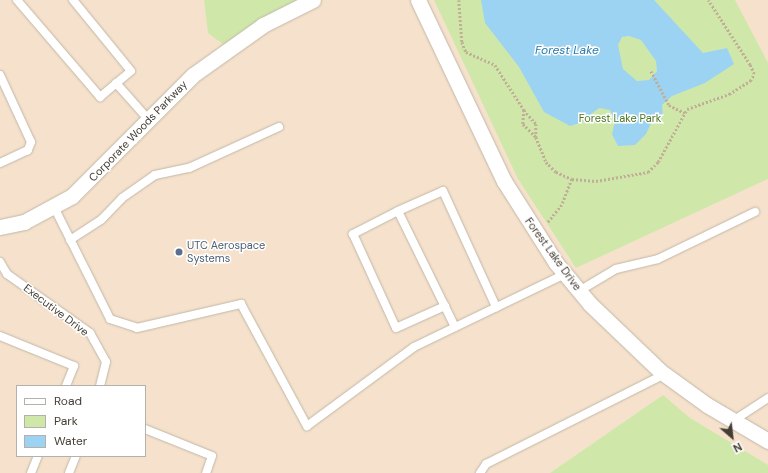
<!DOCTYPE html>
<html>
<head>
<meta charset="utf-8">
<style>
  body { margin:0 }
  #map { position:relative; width:768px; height:473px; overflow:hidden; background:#f2ede3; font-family:"DM Sans",sans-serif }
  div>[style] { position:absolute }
  .commercial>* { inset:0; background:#f6e2cc }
  .green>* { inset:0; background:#cfe8aa }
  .water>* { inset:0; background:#9cd3f2 }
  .path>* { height:2.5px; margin-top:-1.25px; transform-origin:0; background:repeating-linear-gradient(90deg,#c0af96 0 2px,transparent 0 4px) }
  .roads { filter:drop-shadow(0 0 1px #c1b7a8) drop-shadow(0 0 1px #c1b7a8) }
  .service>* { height:8px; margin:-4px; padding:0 4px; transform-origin:4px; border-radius:4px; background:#fff }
  .minor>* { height:15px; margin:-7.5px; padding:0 7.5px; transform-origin:7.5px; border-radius:7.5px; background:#fff }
  .dots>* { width:11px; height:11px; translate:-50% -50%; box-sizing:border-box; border:2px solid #fff; border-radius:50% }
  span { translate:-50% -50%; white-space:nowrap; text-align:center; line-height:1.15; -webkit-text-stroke:3px #fff; paint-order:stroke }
  .park-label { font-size:11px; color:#487725 }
  .street-label { font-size:11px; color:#443d33 }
  .service-label { font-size:11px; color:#4e5e75 }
  .left { translate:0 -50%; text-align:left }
  .water-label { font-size:12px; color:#297aaa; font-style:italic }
  .legend { position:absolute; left:16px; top:385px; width:130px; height:72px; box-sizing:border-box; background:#fff; border:1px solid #b4b1ad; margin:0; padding:5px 7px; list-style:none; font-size:12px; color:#443d33 }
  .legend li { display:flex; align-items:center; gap:8px; height:20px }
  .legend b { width:20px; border:1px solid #b4b1ad }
  .north { position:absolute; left:712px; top:417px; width:40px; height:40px; -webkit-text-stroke:3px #fff; paint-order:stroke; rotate:152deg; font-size:11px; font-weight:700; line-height:16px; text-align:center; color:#443d33 }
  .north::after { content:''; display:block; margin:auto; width:14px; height:18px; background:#443d33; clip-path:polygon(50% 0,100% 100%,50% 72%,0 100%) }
</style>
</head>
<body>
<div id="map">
  <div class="commercial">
    <div style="clip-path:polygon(evenodd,0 0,768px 0,768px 473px,0 473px,0 0,17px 386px,145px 386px,145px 456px,17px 456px,17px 386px)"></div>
  </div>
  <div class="green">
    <div style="clip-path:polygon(204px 0,302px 0,224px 45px,208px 33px)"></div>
    <div style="clip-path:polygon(434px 0,735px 0,768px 63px,768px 179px,576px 268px,518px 179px)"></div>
    <div style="clip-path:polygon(663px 395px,690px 418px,768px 465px,768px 473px,550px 473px)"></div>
  </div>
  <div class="water">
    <div style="clip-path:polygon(evenodd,481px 0,654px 0,703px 53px,727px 48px,734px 64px,705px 83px,672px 96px,662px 105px,663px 117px,655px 115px,646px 134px,635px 145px,618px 146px,612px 134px,615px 121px,610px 110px,599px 108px,580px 123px,570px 126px,544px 112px,519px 67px,485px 23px,481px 0,629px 36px,641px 40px,656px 61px,657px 71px,649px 80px,637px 81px,623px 69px,618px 45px,622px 37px,629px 36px)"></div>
  </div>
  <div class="path">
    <div style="left:459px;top:0;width:42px;rotate:85.9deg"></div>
    <div style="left:462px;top:42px;width:11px;rotate:68deg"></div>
    <div style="left:466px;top:52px;width:32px;rotate:24deg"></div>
    <div style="left:495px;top:65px;width:54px;rotate:57.2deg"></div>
    <div style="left:524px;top:110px;width:14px;rotate:94deg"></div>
    <div style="left:523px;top:124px;width:18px;rotate:45deg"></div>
    <div style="left:536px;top:137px;width:27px;rotate:68deg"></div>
    <div style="left:546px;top:162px;width:14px;rotate:45deg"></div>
    <div style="left:556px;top:172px;width:17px;rotate:24deg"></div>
    <div style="left:572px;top:179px;width:28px;rotate:111deg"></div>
    <div style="left:562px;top:205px;width:22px;rotate:129deg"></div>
    <div style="left:651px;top:71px;width:38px;rotate:62deg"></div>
    <div style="left:669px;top:105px;width:18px;rotate:27deg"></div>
    <div style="left:524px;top:110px;width:18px;rotate:49deg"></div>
    <div style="left:536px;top:124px;width:13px;rotate:90deg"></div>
    <div style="left:572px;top:179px;width:24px;rotate:5deg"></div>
    <div style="left:596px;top:181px;width:53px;rotate:-9.8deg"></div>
    <div style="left:648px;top:172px;width:14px;rotate:-45deg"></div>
    <div style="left:658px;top:162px;width:60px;rotate:-61.3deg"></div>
    <div style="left:687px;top:109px;width:45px;rotate:-19.7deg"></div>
    <div style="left:729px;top:94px;width:25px;rotate:-32deg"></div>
    <div style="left:750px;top:81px;width:8px;rotate:-60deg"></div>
    <div style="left:754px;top:74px;width:10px;rotate:-114deg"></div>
    <div style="left:750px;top:65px;width:77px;rotate:-122.9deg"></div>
  </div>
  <div class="roads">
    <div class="service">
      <div style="left:17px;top:0;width:128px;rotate:49.4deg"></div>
      <div style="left:100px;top:97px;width:40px;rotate:-40deg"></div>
      <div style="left:131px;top:71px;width:92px;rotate:-129.2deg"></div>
      <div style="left:0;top:75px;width:74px;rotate:65.2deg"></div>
      <div style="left:31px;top:142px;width:9px;rotate:111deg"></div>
      <div style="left:28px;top:150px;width:31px;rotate:155deg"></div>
      <div style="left:116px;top:83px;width:48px;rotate:48.4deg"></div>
      <div style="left:54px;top:207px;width:125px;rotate:63.4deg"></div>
      <div style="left:110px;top:319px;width:28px;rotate:18deg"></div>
      <div style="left:137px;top:328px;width:107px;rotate:-13deg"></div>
      <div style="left:241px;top:304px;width:139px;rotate:61.6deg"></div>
      <div style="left:307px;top:426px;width:133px;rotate:-36.4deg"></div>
      <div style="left:414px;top:347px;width:168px;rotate:-25.8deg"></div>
      <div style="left:398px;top:211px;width:51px;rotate:152.9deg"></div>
      <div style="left:353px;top:234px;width:103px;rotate:65.4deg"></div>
      <div style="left:396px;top:328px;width:54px;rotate:-24.2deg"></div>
      <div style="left:70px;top:240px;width:37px;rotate:-33deg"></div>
      <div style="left:101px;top:220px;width:30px;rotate:-46deg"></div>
      <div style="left:122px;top:198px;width:40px;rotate:-34.9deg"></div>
      <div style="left:155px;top:175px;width:35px;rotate:-12deg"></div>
      <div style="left:189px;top:168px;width:99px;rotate:-24.5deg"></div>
      <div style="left:0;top:262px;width:14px;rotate:60deg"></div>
      <div style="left:7px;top:274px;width:102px;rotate:35.4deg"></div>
      <div style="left:90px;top:333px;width:33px;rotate:61deg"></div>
      <div style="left:106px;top:362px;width:25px;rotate:104deg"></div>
      <div style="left:579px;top:291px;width:43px;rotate:-30.7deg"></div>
      <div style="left:616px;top:269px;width:43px;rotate:-13.4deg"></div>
      <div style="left:658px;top:259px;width:108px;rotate:-25.9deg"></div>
      <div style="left:455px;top:327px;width:129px;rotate:-116.2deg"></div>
      <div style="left:398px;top:211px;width:49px;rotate:-24deg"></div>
      <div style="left:443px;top:191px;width:128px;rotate:65.4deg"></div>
      <div style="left:0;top:336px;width:80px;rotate:22.1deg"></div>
      <div style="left:74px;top:366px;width:22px;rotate:112deg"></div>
      <div style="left:733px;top:421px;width:42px;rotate:-33.3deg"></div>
      <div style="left:145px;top:429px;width:72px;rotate:21.9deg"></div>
      <div style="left:212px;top:456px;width:18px;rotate:109deg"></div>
      <div style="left:31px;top:473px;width:18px;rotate:-68deg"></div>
      <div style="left:69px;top:473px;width:18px;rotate:-68deg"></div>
      <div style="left:480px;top:473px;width:11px;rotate:-56deg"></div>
      <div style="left:486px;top:464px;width:200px;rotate:-26.7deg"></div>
    </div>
    <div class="minor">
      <div style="left:418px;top:0;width:200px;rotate:64.6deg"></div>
      <div style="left:504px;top:181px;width:97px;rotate:57.6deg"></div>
      <div style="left:556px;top:263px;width:53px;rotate:50.3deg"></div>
      <div style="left:590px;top:304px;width:97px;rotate:43.7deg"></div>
      <div style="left:660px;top:371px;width:58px;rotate:35.9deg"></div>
      <div style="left:707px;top:405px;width:71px;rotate:30.5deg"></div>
      <div style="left:0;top:227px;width:25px;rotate:-12deg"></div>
      <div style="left:24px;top:222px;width:55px;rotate:-28.4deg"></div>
      <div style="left:72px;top:196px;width:171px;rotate:-45deg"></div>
      <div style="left:193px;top:75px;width:86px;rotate:-35.5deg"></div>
      <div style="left:263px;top:25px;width:56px;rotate:-26.6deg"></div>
    </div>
  </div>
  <div class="dots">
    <div style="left:179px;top:252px;background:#5c6f8a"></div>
  </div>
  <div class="park-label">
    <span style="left:620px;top:118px">Forest Lake Park</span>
  </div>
  <div class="street-label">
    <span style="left:138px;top:131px;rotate:-46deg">Corporate Woods Parkway</span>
    <span style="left:553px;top:254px;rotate:54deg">Forest Lake Drive</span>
    <span style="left:56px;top:310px;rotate:37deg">Executive Drive</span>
  </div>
  <div class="service-label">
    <span class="left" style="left:187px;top:252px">UTC Aerospace<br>Systems</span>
  </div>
  <div class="water-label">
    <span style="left:567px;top:51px">Forest Lake</span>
  </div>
  <ul class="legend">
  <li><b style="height:5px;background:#fff"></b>Road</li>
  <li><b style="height:11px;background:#cfe8aa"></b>Park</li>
  <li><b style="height:11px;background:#9cd3f2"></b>Water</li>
  </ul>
  <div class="north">N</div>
</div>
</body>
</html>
